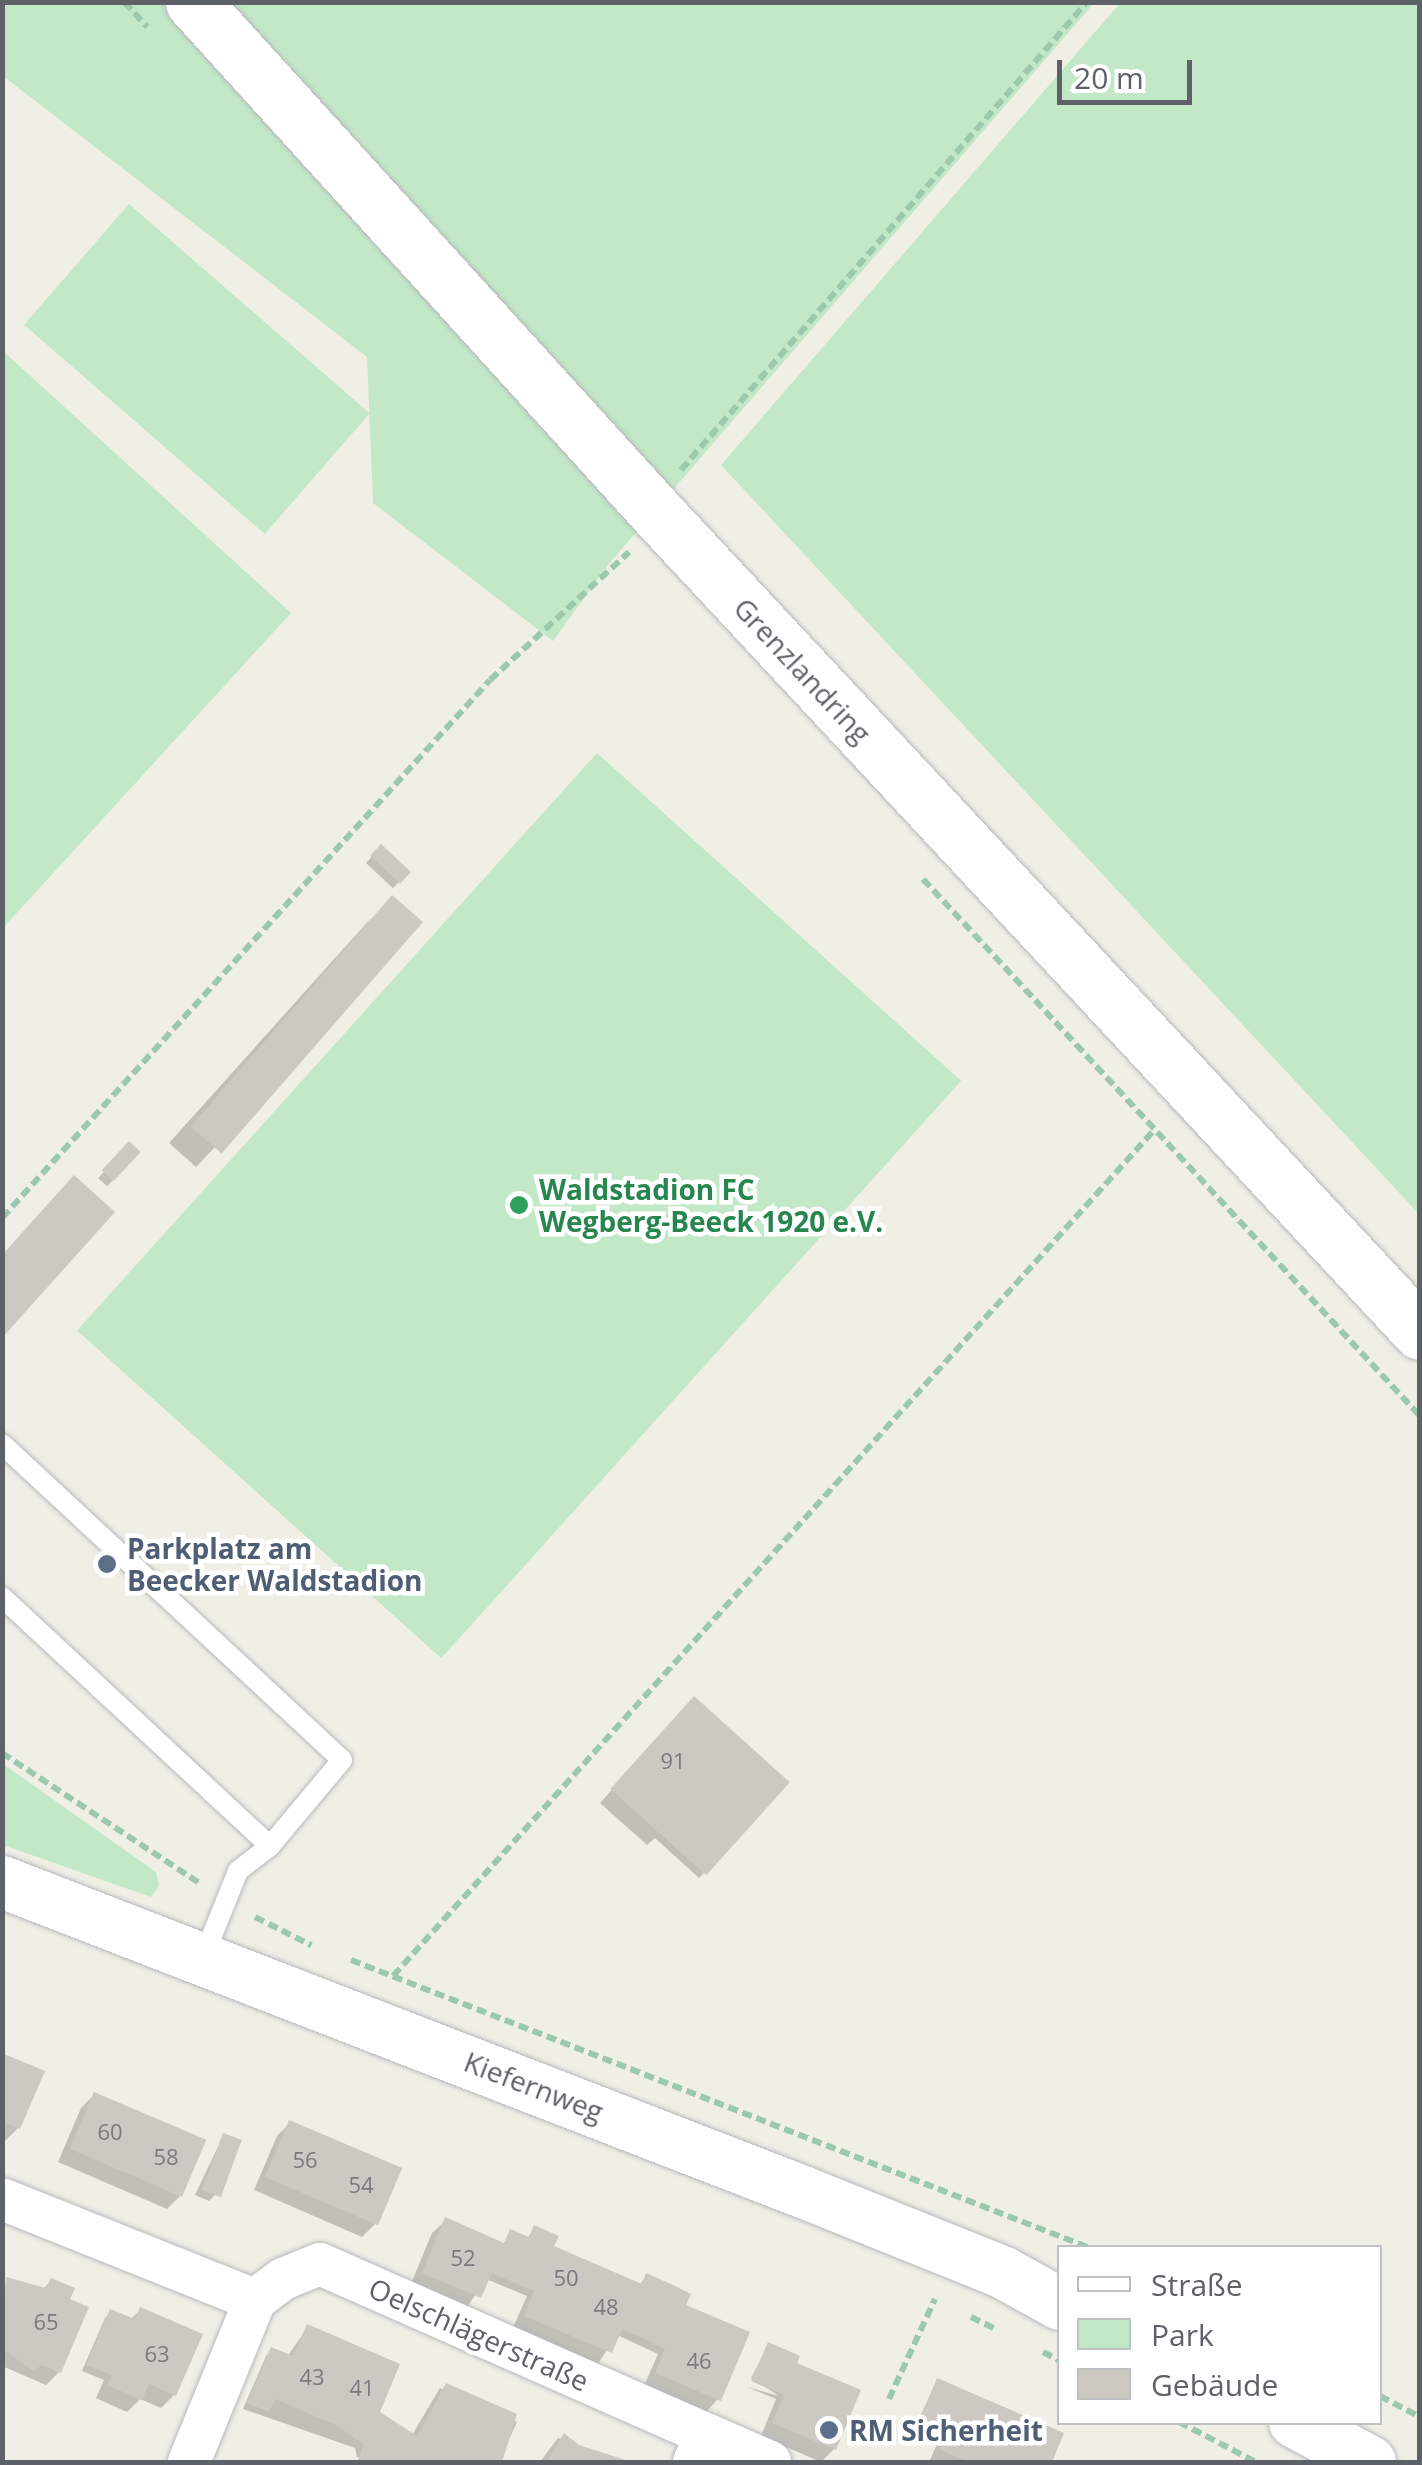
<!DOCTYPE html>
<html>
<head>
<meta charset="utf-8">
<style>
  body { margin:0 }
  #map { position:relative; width:1422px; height:2465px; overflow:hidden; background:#f0efe6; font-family:"Open Sans",sans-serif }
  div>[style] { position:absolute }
  .green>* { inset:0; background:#c3e8c7; transform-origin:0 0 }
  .shadow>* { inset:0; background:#0003; transform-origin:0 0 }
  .building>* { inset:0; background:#ccc9c3; transform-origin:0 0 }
  .path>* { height:6px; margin-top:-3px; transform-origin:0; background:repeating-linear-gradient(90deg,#9cc9ae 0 10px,transparent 0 15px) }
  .roads { filter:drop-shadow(0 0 2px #b6b8bd) drop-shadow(0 0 2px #b6b8bd) }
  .service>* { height:20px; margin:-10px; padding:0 10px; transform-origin:10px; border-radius:10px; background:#fff }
  .minor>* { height:42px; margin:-21px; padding:0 21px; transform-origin:21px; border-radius:21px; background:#fff }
  .tertiary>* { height:52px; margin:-26px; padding:0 26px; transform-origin:26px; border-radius:26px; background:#fff }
  .secondary>* { height:55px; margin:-27.5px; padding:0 27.5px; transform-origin:27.5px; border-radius:27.5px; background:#fff }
  .dots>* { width:28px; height:28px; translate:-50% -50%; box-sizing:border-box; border:5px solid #fff; border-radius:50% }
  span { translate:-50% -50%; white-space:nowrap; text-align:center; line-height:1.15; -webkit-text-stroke:9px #fff; paint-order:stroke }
  .number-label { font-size:22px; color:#7a7b7e }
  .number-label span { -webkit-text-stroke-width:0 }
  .street-label { font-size:28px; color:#5e6167 }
  .leisure-label { font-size:28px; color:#27864d; font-weight:700 }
  .left { translate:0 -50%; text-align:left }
  .service-label { font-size:28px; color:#4e5e75; font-weight:700 }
  .frame { position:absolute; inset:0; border:5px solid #5e6167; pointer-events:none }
  .legend { position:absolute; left:1057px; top:2245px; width:325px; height:180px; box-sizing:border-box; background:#fff; border:2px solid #bfc0c2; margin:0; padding:12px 18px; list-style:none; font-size:30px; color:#5e6167 }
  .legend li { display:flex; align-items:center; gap:20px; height:50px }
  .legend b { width:50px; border:2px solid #bfc0c2 }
  .scale { position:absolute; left:1057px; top:60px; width:135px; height:45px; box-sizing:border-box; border:5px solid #5e6167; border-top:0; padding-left:12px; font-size:30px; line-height:35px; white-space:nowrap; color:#5e6167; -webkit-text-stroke:8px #fff; paint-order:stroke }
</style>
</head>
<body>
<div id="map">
  <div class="green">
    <div style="clip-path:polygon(2px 3px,1094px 3px,607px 566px,553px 641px,373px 503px,367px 357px,3px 76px)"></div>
    <div style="clip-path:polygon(1120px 3px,1419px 3px,1419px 1214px,721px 465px)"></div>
    <div style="left:129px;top:204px;width:319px;height:160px;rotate:41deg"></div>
    <div style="clip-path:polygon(3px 351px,291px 613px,3px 928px,2px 928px)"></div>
    <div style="left:597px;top:753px;width:490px;height:777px;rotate:42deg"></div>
    <div style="clip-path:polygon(3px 1764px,156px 1872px,159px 1886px,151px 1897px,3px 1845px)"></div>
  </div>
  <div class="shadow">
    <div style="left:381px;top:847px;width:37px;height:22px;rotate:43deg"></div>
    <div style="clip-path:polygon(372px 917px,215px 1147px,196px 1167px,169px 1143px)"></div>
    <div style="left:129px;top:1144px;width:12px;height:46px;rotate:42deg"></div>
    <div style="clip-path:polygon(682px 1712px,714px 1863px,699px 1878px,655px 1838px,647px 1845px,600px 1803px)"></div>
    <div style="clip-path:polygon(2px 2055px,18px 2128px,5px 2141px,2px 2140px)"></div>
    <div style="clip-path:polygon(94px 2095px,180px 2196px,167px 2209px,58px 2162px,81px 2108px)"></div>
    <div style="clip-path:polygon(290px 2123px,375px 2224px,362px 2237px,254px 2190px,277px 2136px)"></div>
    <div style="clip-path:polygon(223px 2136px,215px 2195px,209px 2201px,195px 2195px)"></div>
    <div style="clip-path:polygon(446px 2220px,502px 2245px,511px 2232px,527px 2239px,535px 2228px,551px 2247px,639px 2286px,646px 2276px,682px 2306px,718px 2399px,705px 2413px,644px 2386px,658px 2354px,617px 2335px,597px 2365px,512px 2330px,527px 2296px,486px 2279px,465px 2310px,410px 2286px,432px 2233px)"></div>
    <div style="clip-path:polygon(6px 2280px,42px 2290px,51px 2281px,67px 2300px,59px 2372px,46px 2385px,2px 2366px)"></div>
    <div style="clip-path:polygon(141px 2309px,174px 2395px,161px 2408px,140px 2399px,127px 2412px,96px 2398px,104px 2380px,82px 2371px,105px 2318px,111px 2312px,130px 2320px)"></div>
    <div style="clip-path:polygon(308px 2327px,373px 2423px,412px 2435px,440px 2388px,517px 2422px,499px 2462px,375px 2462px,357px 2457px,355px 2448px,243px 2409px,266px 2356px,272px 2350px,287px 2357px)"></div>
    <div style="clip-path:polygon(769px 2345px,834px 2449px,821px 2462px,761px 2436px,776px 2399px,747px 2387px,779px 2396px,751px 2378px)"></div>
    <div style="clip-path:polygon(937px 2381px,1061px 2435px,1049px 2462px,929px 2462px,938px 2442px,913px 2431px)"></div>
    <div style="clip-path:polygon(558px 2438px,621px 2461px,624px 2462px,540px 2462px)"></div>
  </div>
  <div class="building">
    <div style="left:381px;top:844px;width:41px;height:16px;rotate:43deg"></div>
    <div style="left:392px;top:895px;width:41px;height:307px;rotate:41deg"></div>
    <div style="left:129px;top:1141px;width:16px;height:40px;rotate:43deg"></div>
    <div style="clip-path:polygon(74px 1175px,115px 1212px,2px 1338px,2px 1255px)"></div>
    <div style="left:694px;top:1696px;width:129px;height:125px;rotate:42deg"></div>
    <div style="clip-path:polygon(2px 2053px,45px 2071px,20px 2129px,2px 2122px)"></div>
    <div style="left:94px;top:2092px;width:122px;height:62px;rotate:23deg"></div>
    <div style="left:289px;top:2120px;width:123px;height:62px;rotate:23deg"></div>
    <div style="left:223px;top:2133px;width:20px;height:61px;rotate:20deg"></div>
    <div style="clip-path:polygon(445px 2217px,504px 2243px,510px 2229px,529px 2237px,534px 2225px,559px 2236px,554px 2246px,642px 2284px,646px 2273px,671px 2284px,691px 2294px,686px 2305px,750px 2332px,721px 2401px,655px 2373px,665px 2349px,647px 2340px,622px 2329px,612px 2353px,524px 2316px,534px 2291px,510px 2281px,492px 2273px,481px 2298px,422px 2273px)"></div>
    <div style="clip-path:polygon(6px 2277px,46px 2288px,51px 2278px,75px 2288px,70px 2299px,89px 2307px,61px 2373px,42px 2365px,33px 2371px,2px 2348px)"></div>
    <div style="clip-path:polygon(140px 2307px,203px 2334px,176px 2396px,149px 2384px,142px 2400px,107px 2385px,112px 2375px,86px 2365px,110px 2309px,135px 2319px)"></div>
    <div style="clip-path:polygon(307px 2324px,400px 2364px,380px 2412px,417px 2436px,446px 2383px,517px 2414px,502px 2462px,364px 2462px,358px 2460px,364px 2445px,338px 2426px,275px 2399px,269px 2412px,247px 2403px,271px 2347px,293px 2356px)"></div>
    <div style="clip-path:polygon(768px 2342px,800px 2356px,797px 2363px,861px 2390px,836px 2450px,772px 2423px,784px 2395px,751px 2381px)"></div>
    <div style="clip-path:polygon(937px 2378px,1064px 2433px,1052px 2462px,969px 2462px,940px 2450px,946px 2437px,917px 2425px)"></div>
    <div style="clip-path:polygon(564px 2433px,579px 2445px,632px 2462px,546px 2462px)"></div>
  </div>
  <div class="path">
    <div style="left:124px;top:2px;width:34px;rotate:47deg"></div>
    <div style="left:681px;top:470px;width:620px;rotate:-49.06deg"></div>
    <div style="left:923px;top:879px;width:732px;rotate:47.22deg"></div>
    <div style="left:2px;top:1218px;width:726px;rotate:-47.79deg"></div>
    <div style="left:490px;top:680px;width:189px;rotate:-42.6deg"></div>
    <div style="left:2px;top:1753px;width:240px;rotate:33.4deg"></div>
    <div style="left:255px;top:1917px;width:63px;rotate:26.6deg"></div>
    <div style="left:351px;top:1960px;width:793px;rotate:21.29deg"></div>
    <div style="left:393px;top:1976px;width:1139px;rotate:-48.02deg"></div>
    <div style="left:971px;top:2317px;width:28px;rotate:26deg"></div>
    <div style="left:1043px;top:2352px;width:19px;rotate:28deg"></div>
    <div style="left:1380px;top:2396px;width:45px;rotate:27.7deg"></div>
    <div style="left:889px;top:2399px;width:110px;rotate:-65.3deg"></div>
    <div style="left:1179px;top:2422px;width:87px;rotate:27.5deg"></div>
  </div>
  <div class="roads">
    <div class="service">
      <div style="left:2px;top:1444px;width:464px;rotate:42.9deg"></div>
      <div style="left:342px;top:1760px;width:112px;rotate:129.9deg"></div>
      <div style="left:270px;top:1846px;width:41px;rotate:142deg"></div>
      <div style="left:238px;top:1871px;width:94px;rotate:111.9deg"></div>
      <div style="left:2px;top:1597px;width:366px;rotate:42.9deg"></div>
    </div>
    <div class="minor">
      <div style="left:2px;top:2199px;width:272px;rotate:21.8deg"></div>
      <div style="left:189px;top:2462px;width:175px;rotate:-67.8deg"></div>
      <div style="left:255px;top:2300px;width:35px;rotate:-37deg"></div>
      <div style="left:283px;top:2279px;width:40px;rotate:-22deg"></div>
      <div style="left:320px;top:2264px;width:422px;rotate:23.8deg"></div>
      <div style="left:694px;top:2462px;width:30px;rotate:-67deg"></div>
      <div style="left:706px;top:2434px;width:70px;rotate:23.6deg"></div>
    </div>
    <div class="tertiary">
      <div style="left:2px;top:1882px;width:859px;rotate:21.16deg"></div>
      <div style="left:803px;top:2192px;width:217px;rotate:21.9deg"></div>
      <div style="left:1004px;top:2273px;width:64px;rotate:29deg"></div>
      <div style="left:1295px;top:2422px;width:85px;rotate:28.1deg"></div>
    </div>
    <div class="secondary">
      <div style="left:193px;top:2px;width:687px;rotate:47.77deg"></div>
      <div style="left:655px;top:511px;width:1122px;rotate:47.02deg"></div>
    </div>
  </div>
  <div class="dots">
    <div style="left:519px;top:1205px;background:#2e9e5b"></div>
    <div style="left:107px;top:1564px;background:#5c6f8a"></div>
    <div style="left:829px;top:2430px;background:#5c6f8a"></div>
  </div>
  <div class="number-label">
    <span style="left:673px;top:1761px">91</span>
    <span style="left:110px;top:2132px">60</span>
    <span style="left:166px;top:2157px">58</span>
    <span style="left:305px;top:2160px">56</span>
    <span style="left:361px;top:2185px">54</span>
    <span style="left:463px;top:2258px">52</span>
    <span style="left:566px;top:2278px">50</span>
    <span style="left:606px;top:2307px">48</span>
    <span style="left:46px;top:2322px">65</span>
    <span style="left:157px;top:2354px">63</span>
    <span style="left:699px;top:2361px">46</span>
    <span style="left:312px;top:2377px">43</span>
    <span style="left:362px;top:2388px">41</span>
  </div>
  <div class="street-label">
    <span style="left:803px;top:670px;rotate:47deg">Grenzlandring</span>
    <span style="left:534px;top:2086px;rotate:21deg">Kiefernweg</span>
    <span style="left:479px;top:2334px;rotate:24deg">Oelschlägerstraße</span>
  </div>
  <div class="leisure-label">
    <span class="left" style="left:539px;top:1205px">Waldstadion FC<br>Wegberg-Beeck 1920 e.V.</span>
  </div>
  <div class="service-label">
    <span class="left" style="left:127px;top:1564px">Parkplatz am<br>Beecker Waldstadion</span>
    <span class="left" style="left:849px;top:2430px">RM Sicherheit</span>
  </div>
  <div class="frame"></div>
  <ul class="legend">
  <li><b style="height:12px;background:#fff"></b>Straße</li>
  <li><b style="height:28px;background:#c3e8c7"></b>Park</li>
  <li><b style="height:28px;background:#ccc9c3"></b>Gebäude</li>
  </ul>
  <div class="scale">20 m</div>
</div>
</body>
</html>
